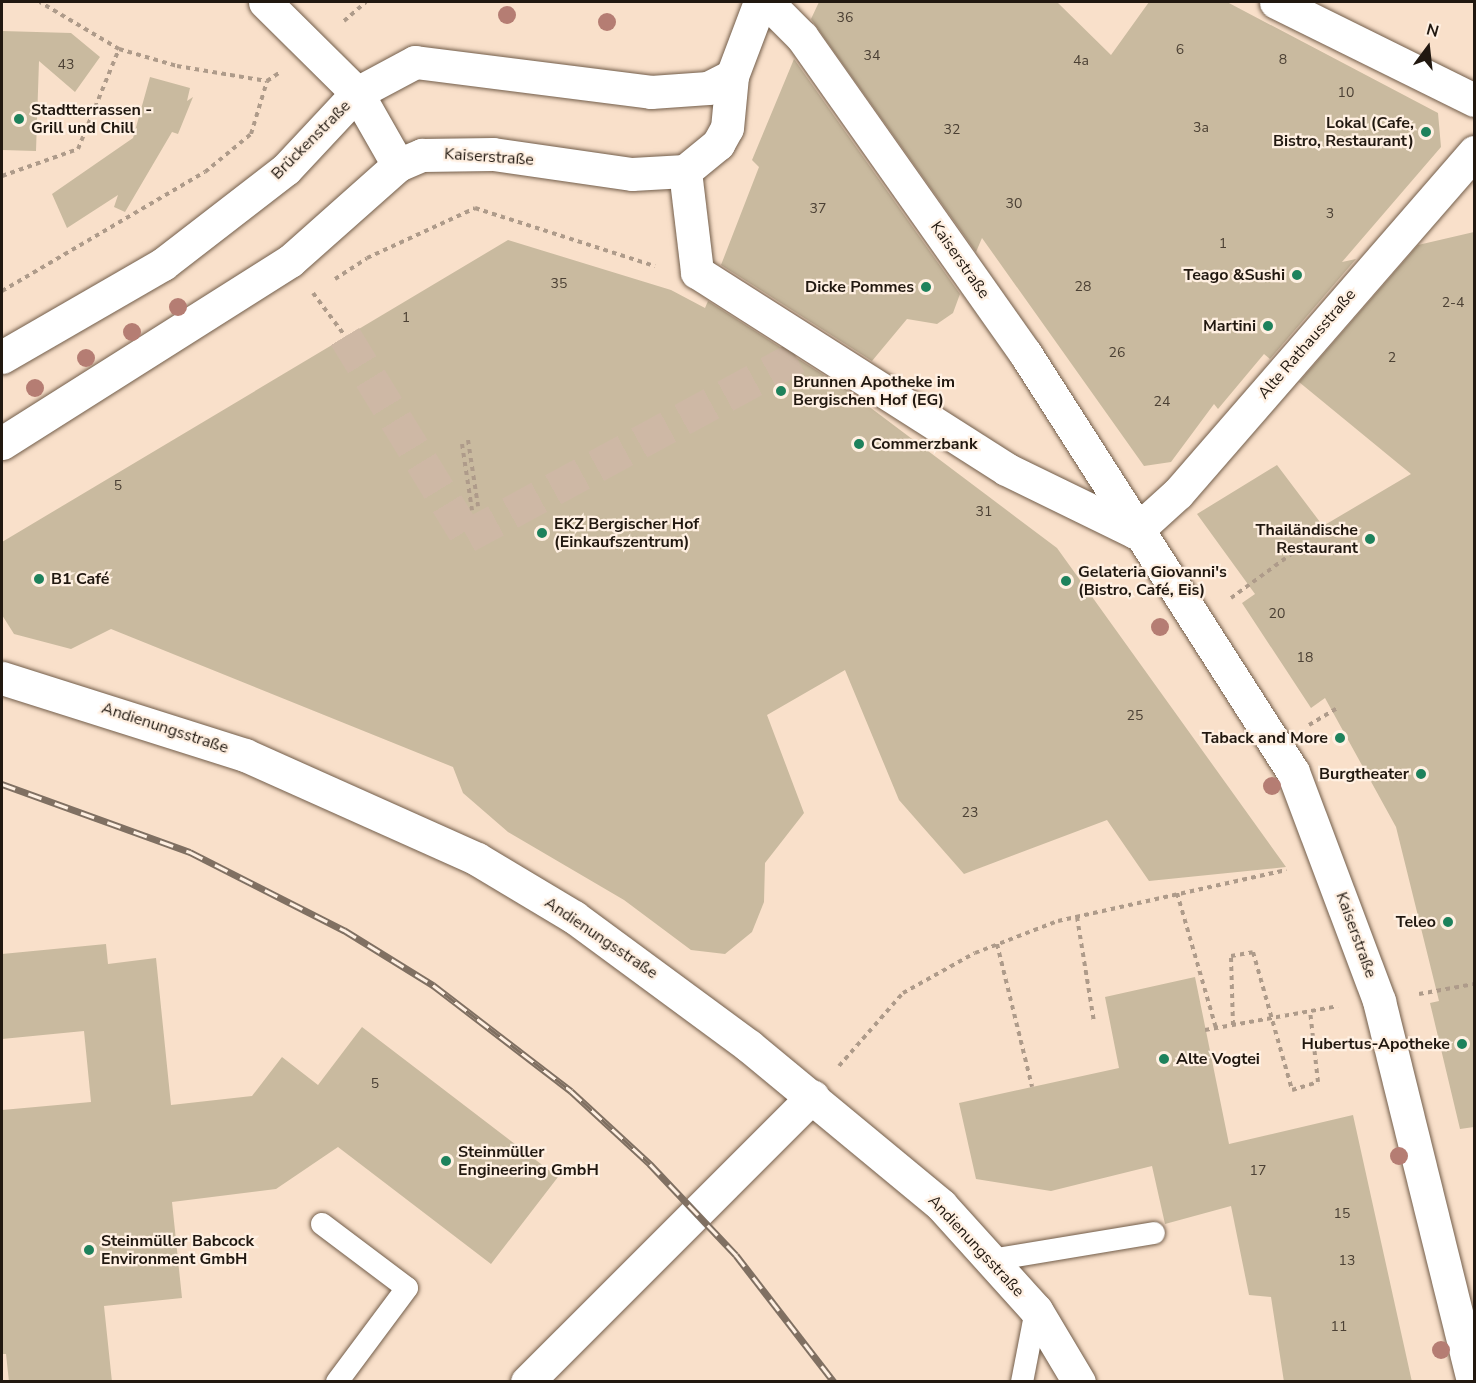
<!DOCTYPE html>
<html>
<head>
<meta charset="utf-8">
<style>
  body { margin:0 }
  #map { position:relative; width:1476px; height:1383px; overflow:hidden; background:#f9e0ca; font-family:"Nunito Sans",sans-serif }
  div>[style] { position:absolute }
  .building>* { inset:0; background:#c9ba9f }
  .pedestrian-tunnel>* { height:33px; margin-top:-16.5px; transform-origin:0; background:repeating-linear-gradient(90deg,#ceb8a5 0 33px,transparent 0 49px) }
  .path>* { height:4px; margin-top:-2px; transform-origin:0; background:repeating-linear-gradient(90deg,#ae9b8a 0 4.5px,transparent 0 9px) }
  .roads { filter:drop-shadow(0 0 2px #725d4a) drop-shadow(0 0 2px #725d4a) }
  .service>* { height:22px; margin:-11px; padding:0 11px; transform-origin:11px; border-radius:11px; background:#fff }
  .pedestrian>* { height:33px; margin:-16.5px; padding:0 16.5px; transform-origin:16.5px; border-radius:16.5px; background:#fff }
  .minor>* { height:33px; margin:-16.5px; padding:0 16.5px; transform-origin:16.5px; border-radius:16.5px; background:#fff }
  .tertiary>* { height:33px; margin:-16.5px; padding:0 16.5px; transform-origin:16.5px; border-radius:16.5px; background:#fff }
  .rail>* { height:7px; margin-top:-3.5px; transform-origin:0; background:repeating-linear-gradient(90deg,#fff0e2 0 14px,#807062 0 28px); box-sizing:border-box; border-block:2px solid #807062 }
  .trees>* { width:18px; height:18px; margin:-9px; border-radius:50%; background:#b57d73 }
  .dots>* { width:16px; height:16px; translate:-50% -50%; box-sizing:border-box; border:3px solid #fff0e2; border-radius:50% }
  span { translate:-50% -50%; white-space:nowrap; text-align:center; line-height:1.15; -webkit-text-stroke:4.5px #fff0e2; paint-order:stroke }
  .number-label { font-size:14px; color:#4b4034 }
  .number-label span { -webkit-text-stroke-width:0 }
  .poi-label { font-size:16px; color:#211810; font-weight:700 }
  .left { translate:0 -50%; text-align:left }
  .right { translate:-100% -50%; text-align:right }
  .street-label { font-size:16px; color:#211810 }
  .frame { position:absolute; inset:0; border:3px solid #211810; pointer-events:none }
  .north { position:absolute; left:1398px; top:18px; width:60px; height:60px; -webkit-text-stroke:4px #fff0e2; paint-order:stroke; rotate:15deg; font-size:16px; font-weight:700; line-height:24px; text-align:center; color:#211810 }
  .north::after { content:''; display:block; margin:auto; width:21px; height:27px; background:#211810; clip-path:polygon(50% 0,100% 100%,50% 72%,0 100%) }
</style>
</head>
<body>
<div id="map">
  <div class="building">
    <div style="clip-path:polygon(819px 2px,1057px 2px,1111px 55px,1149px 2px,1227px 2px,1438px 113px,1441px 147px,1342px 262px,1356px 259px,1270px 359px,1264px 354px,1218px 409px,1214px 404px,1171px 462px,1144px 466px,982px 238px,976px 252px,811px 19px)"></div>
    <div style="clip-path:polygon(2px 31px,71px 33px,100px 57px,75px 92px,39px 61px,36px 151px,2px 150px)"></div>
    <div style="clip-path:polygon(794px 59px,960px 294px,953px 313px,937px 324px,907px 319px,872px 361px,721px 265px,759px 167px,752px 160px)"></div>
    <div style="clip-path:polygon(150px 77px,190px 88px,187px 101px,193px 97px,178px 134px,172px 132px,125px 212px,114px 207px,118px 195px,67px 228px,52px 194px,133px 138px)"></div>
    <div style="clip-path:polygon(1474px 232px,1474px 1127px,1460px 1129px,1430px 1003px,1439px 1001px,1396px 827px,1325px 698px,1311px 708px,1242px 603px,1255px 594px,1197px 514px,1277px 465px,1323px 526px,1411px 474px,1299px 382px,1418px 245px)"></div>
    <div style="clip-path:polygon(508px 240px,671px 290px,705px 308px,708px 301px,847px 390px,1057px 548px,1286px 867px,1149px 881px,1107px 820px,964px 874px,899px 800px,845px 670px,767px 715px,804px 813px,765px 863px,764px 902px,752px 932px,725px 954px,691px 950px,624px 900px,508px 832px,463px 793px,453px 767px,111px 629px,71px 649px,14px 634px,2px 615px,2px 542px)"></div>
    <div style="clip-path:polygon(106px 944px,108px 964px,156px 958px,171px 1105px,252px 1096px,282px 1057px,318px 1085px,362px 1027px,558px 1177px,491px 1264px,338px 1147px,276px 1189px,172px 1202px,182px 1298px,104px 1306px,112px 1382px,9px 1382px,6px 1354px,2px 1354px,2px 1110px,91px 1102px,84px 1031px,2px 1039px,2px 954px)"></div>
    <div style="clip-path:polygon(1195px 977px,1229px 1144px,1353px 1115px,1412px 1382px,1284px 1382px,1271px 1297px,1249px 1295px,1231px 1206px,1165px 1224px,1152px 1166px,1051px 1191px,976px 1179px,959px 1103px,1119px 1068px,1105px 997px)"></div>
  </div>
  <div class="pedestrian-tunnel">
    <div style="left:345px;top:336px;width:234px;rotate:58.6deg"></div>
    <div style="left:467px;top:536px;width:375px;rotate:-28.5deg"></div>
  </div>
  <div class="path">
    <div style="left:344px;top:21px;width:29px;rotate:-41deg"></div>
    <div style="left:119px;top:49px;width:60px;rotate:16.3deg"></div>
    <div style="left:177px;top:66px;width:91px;rotate:9.5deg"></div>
    <div style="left:2px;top:176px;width:81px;rotate:-19.6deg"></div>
    <div style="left:78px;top:149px;width:108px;rotate:-67.7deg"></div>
    <div style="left:119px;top:49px;width:92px;rotate:-149.3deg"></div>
    <div style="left:335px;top:279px;width:38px;rotate:-33deg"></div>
    <div style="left:367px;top:258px;width:119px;rotate:-24.8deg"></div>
    <div style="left:475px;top:208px;width:189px;rotate:17.9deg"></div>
    <div style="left:2px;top:291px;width:235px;rotate:-30.4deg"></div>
    <div style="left:205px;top:172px;width:60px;rotate:-39.6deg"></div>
    <div style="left:251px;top:134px;width:55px;rotate:-73.2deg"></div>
    <div style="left:267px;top:81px;width:14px;rotate:-34deg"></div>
    <div style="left:313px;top:293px;width:54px;rotate:53.3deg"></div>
    <div style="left:468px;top:440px;width:67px;rotate:81.4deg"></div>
    <div style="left:462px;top:444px;width:67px;rotate:81.4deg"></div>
    <div style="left:1231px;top:598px;width:87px;rotate:-36.1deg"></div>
    <div style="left:1309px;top:725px;width:33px;rotate:-31deg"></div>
    <div style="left:1177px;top:893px;width:141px;rotate:73.9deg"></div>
    <div style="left:1077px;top:917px;width:106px;rotate:80.8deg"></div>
    <div style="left:997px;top:944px;width:147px;rotate:76.2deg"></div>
    <div style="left:1419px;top:994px;width:56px;rotate:-10.3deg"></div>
    <div style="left:1233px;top:1025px;width:69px;rotate:-91.7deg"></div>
    <div style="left:1231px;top:956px;width:22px;rotate:-10deg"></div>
    <div style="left:1253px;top:952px;width:143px;rotate:74.2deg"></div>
    <div style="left:1292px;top:1090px;width:27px;rotate:-17deg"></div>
    <div style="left:1318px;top:1082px;width:71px;rotate:-96.4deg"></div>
    <div style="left:1205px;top:1030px;width:135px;rotate:-10.2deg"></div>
    <div style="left:839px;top:1066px;width:97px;rotate:-48.8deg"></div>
    <div style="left:903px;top:993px;width:82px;rotate:-29.1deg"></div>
    <div style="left:975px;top:953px;width:89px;rotate:-21.1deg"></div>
    <div style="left:1058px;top:921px;width:234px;rotate:-12.6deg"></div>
  </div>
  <div class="roads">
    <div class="service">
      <div style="left:322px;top:1224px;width:106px;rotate:37deg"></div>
      <div style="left:407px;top:1288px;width:117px;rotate:126.7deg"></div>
      <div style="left:991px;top:1260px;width:165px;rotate:-9.4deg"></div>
      <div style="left:1022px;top:1382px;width:73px;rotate:-79deg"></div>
    </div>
    <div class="pedestrian">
      <div style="left:767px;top:2px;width:49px;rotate:45deg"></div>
      <div style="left:802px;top:37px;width:387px;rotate:54.8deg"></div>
      <div style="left:1025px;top:353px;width:497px;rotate:57.4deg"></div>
      <div style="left:1293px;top:772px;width:245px;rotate:69.4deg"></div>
      <div style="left:1379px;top:1001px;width:392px;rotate:76.1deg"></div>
      <div style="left:1276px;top:2px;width:221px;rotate:26.3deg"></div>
      <div style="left:685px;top:171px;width:102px;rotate:83.2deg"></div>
      <div style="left:697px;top:272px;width:366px;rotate:32.5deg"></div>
      <div style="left:1006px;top:469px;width:144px;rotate:26deg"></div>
      <div style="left:1135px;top:532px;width:58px;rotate:-42.2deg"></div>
      <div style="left:1178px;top:493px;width:452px;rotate:-49deg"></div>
      <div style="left:527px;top:1382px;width:404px;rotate:-45deg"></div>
    </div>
    <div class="minor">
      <div style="left:2px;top:678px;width:255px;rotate:17.6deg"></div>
      <div style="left:245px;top:755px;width:254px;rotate:24.1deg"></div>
      <div style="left:477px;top:859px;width:113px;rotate:30.9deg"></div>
      <div style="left:574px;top:917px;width:217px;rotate:36.4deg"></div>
      <div style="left:749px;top:1046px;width:249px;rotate:39.6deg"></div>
      <div style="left:941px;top:1205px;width:142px;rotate:47.9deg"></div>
      <div style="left:1036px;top:1310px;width:84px;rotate:59.2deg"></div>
    </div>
    <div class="tertiary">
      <div style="left:265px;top:2px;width:129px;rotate:44.7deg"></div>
      <div style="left:357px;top:93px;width:83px;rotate:60.3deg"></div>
      <div style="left:2px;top:357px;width:186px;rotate:-30deg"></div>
      <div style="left:163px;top:264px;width:155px;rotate:-37.7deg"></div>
      <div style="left:286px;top:169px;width:104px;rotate:-46.9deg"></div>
      <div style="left:357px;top:93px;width:66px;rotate:-28.1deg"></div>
      <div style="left:415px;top:62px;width:238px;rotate:7.2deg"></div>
      <div style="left:651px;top:92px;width:57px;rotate:-4deg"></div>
      <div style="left:708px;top:88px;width:27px;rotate:-27deg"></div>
      <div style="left:2px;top:443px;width:341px;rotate:-32.3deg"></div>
      <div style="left:290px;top:261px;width:144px;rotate:-41.6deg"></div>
      <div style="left:398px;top:165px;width:26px;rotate:-23deg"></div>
      <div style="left:422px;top:155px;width:71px;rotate:-0.8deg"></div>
      <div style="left:493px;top:154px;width:140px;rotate:8.2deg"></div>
      <div style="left:632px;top:174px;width:53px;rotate:-3.2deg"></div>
      <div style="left:685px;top:171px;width:43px;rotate:-39.3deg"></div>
      <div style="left:718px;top:144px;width:18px;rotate:-61deg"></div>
      <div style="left:727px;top:128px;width:52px;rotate:-84.5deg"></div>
      <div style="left:732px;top:76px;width:79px;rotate:-69.3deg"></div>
    </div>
  </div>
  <div class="rail">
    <div style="left:2px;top:784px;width:200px;rotate:19.9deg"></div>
    <div style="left:190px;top:852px;width:173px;rotate:26.9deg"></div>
    <div style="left:344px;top:930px;width:105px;rotate:31.7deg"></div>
    <div style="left:433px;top:985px;width:174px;rotate:37.5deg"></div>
    <div style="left:571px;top:1091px;width:108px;rotate:42.7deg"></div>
    <div style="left:650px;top:1164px;width:125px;rotate:46.6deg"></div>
    <div style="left:736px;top:1255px;width:160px;rotate:52.3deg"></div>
  </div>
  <div class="trees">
    <div style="left:507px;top:15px"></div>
    <div style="left:607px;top:22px"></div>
    <div style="left:178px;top:307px"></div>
    <div style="left:132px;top:332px"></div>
    <div style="left:86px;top:358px"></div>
    <div style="left:35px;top:388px"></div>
    <div style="left:1160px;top:627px"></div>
    <div style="left:1272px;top:786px"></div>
    <div style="left:1399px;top:1156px"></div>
    <div style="left:1441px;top:1350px"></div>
  </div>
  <div class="dots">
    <div style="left:19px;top:119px;background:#1e825c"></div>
    <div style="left:1426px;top:132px;background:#1e825c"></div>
    <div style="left:1297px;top:275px;background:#1e825c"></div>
    <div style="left:926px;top:287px;background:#1e825c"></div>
    <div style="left:1268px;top:326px;background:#1e825c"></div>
    <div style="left:781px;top:391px;background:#1e825c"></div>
    <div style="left:859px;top:444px;background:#1e825c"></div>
    <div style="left:542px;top:533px;background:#1e825c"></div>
    <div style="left:1370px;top:539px;background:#1e825c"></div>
    <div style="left:39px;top:579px;background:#1e825c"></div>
    <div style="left:1066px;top:581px;background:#1e825c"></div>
    <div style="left:1340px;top:738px;background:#1e825c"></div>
    <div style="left:1421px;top:774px;background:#1e825c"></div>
    <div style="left:1448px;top:922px;background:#1e825c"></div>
    <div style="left:1462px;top:1044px;background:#1e825c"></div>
    <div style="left:1164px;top:1059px;background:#1e825c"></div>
    <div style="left:446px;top:1161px;background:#1e825c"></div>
    <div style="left:89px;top:1250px;background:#1e825c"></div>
  </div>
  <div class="number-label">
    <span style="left:845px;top:18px">36</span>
    <span style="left:1180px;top:50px">6</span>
    <span style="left:872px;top:56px">34</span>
    <span style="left:1283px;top:60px">8</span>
    <span style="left:1081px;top:61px">4a</span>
    <span style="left:66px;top:65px">43</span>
    <span style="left:1346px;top:93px">10</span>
    <span style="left:1201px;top:128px">3a</span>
    <span style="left:952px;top:130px">32</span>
    <span style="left:1014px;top:204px">30</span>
    <span style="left:818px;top:209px">37</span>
    <span style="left:1330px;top:214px">3</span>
    <span style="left:1223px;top:244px">1</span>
    <span style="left:559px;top:284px">35</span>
    <span style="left:1083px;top:287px">28</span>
    <span style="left:1453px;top:303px">2-4</span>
    <span style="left:406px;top:318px">1</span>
    <span style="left:1117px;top:353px">26</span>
    <span style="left:1392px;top:358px">2</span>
    <span style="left:1162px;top:402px">24</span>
    <span style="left:118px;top:486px">5</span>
    <span style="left:984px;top:512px">31</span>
    <span style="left:1277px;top:614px">20</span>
    <span style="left:1305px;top:658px">18</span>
    <span style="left:1135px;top:716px">25</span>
    <span style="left:970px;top:813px">23</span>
    <span style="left:375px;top:1084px">5</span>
    <span style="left:1258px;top:1171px">17</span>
    <span style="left:1342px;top:1214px">15</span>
    <span style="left:1347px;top:1261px">13</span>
    <span style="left:1339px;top:1327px">11</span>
  </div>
  <div class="poi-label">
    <span class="left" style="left:31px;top:119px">Stadtterrassen -<br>Grill und Chill</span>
    <span class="right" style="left:1414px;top:132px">Lokal (Cafe,<br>Bistro, Restaurant)</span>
    <span class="right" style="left:1285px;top:275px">Teago &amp;Sushi</span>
    <span class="right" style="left:914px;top:287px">Dicke Pommes</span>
    <span class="right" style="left:1256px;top:326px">Martini</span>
    <span class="left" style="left:793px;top:391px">Brunnen Apotheke im<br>Bergischen Hof (EG)</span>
    <span class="left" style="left:871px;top:444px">Commerzbank</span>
    <span class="left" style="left:554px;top:533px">EKZ Bergischer Hof<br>(Einkaufszentrum)</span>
    <span class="right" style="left:1358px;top:539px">Thailändische<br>Restaurant</span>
    <span class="left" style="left:1078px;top:581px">Gelateria Giovanni's<br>(Bistro, Café, Eis)</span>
    <span class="left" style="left:51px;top:579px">B1 Café</span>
    <span class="right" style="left:1328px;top:738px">Taback and More</span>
    <span class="right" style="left:1409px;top:774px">Burgtheater</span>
    <span class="right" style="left:1436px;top:922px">Teleo</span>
    <span class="right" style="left:1450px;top:1044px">Hubertus-Apotheke</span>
    <span class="left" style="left:1176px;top:1059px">Alte Vogtei</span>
    <span class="left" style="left:458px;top:1161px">Steinmüller<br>Engineering GmbH</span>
    <span class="left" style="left:101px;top:1250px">Steinmüller Babcock<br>Environment GmbH</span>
  </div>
  <div class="street-label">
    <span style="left:311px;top:140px;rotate:-45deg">Brückenstraße</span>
    <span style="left:489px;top:157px;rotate:4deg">Kaiserstraße</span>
    <span style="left:960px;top:260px;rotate:55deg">Kaiserstraße</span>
    <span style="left:1307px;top:344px;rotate:-49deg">Alte Rathausstraße</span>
    <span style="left:165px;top:728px;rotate:18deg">Andienungsstraße</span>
    <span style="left:1356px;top:935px;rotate:70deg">Kaiserstraße</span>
    <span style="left:601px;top:938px;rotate:34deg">Andienungsstraße</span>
    <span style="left:976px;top:1246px;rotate:47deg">Andienungsstraße</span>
  </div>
  <div class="frame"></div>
  <div class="north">N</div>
</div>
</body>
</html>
